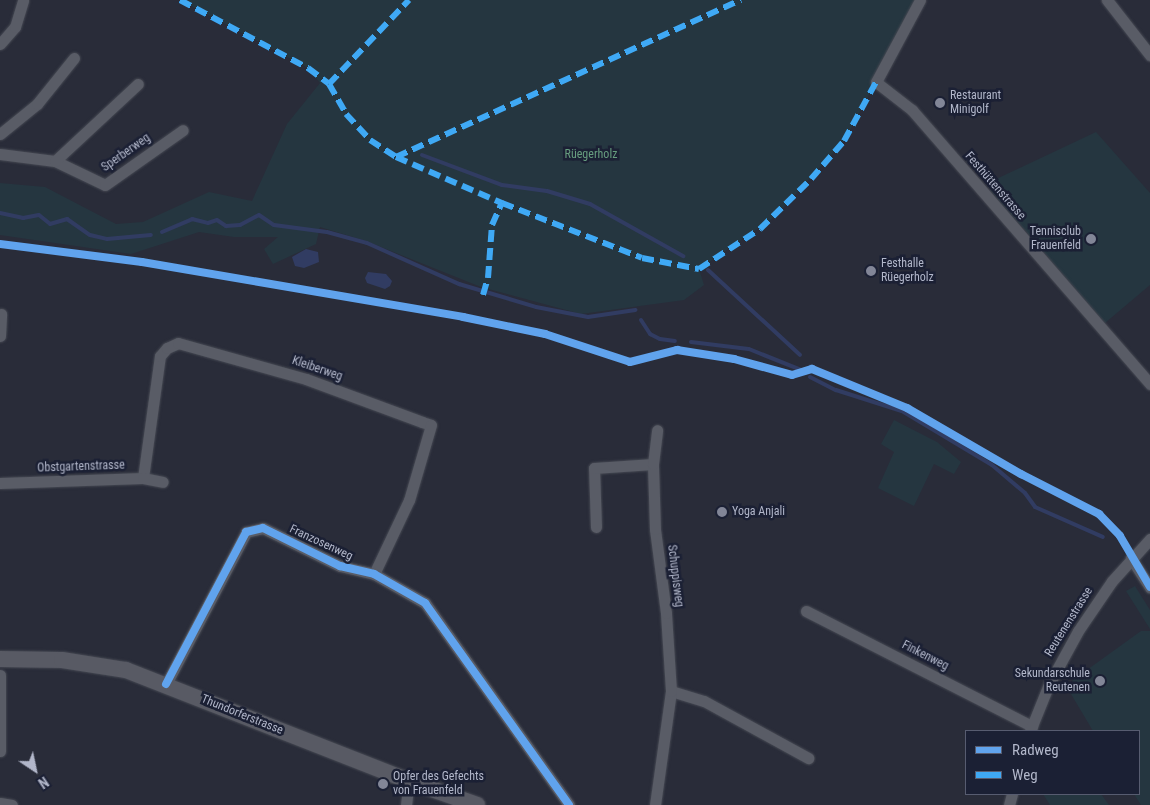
<!DOCTYPE html>
<html>
<head>
<meta charset="utf-8">
<style>
  body { margin:0 }
  #map { position:relative; width:1150px; height:805px; overflow:hidden; background:#292c39; font-family:"Roboto Condensed",sans-serif }
  div>[style] { position:absolute }
  .green>* { inset:0; background:#253640 }
  .water>* { inset:0; background:#313c62 }
  .stream>* { height:4px; margin:-2px; padding:0 2px; transform-origin:2px; border-radius:2px; background:#313c62 }
  .roads { filter:drop-shadow(0 0 1px #454852) drop-shadow(0 0 1px #454852) }
  .street>* { height:11px; margin:-5.5px; padding:0 5.5px; transform-origin:5.5px; border-radius:5.5px; background:#595c66 }
  .secondary>* { height:16px; margin:-8px; padding:0 8px; transform-origin:8px; border-radius:8px; background:#585a64 }
  .quiet>* { height:6px; margin-top:-3px; transform-origin:0; background:repeating-linear-gradient(90deg,#3fa9f5 0 12px,transparent 0 18px) }
  .cycleway>* { height:8px; margin:-4px; padding:0 4px; transform-origin:4px; border-radius:4px; background:#60a3ed }
  .dots>* { width:14px; height:14px; translate:-50% -50%; box-sizing:border-box; border:2px solid #1b2034; border-radius:50% }
  span { translate:-50% -50%; white-space:nowrap; text-align:center; line-height:1.15; -webkit-text-stroke:5px #1b2034; paint-order:stroke }
  .poi-label { font-size:12px; color:#b2b7ca }
  .left { translate:0 -50%; text-align:left }
  .right { translate:-100% -50%; text-align:right }
  .street-label { font-size:12px; color:#b2b7ca }
  .park-label { font-size:12px; color:#679d7f }
  .legend { position:absolute; left:965px; top:730px; width:175px; height:65px; box-sizing:border-box; background:#1b2034; border:1px solid #575c70; margin:0; padding:6px 9px; list-style:none; font-size:15px; color:#b2b7ca }
  .legend li { display:flex; align-items:center; gap:10px; height:25px }
  .legend b { width:25px; border:1px solid #575c70 }
  .north { position:absolute; left:10px; top:745px; width:50px; height:50px; -webkit-text-stroke:4px #1b2034; paint-order:stroke; rotate:146deg; font-size:14px; font-weight:700; line-height:20px; text-align:center; color:#b2b7ca }
  .north::after { content:''; display:block; margin:auto; width:18px; height:22px; background:#b2b7ca; clip-path:polygon(50% 0,100% 100%,50% 72%,0 100%) }
</style>
</head>
<body>
<div id="map">
  <div class="green">
    <div style="clip-path:polygon(180px 0,920px 0,844px 141px,776px 216px,699px 269px,704px 285px,684px 300px,581px 314px,481px 287px,366px 241px,320px 227px,316px 244px,273px 264px,264px 249px,278px 237px,234px 237px,199px 232px,131px 254px,0 235px,0 183px,45px 187px,116px 224px,143px 222px,209px 192px,252px 201px,287px 124px,320px 83px,308px 68px)"></div>
    <div style="clip-path:polygon(1096px 132px,1150px 193px,1150px 285px,1105px 323px,990px 190px,992px 181px)"></div>
    <div style="clip-path:polygon(894px 420px,937px 442px,961px 462px,954px 474px,934px 464px,914px 506px,878px 488px,894px 452px,881px 444px)"></div>
    <div style="clip-path:polygon(1135px 586px,1150px 610px,1150px 629px,1126px 591px)"></div>
    <div style="clip-path:polygon(1141px 631px,1150px 631px,1150px 805px,1141px 805px,1134px 794px,1139px 794px,1139px 731px,1093px 731px,1068px 689px,1073px 680px)"></div>
    <div style="clip-path:polygon(1043px 794px,1101px 794px,1109px 805px,1050px 805px)"></div>
  </div>
  <div class="water">
    <div style="clip-path:polygon(306px 249px,318px 252px,319px 262px,304px 268px,295px 266px,292px 257px)"></div>
    <div style="clip-path:polygon(368px 272px,386px 274px,392px 281px,390px 286px,385px 289px,367px 283px,365px 278px)"></div>
  </div>
  <div class="stream">
    <div style="left:422px;top:155px;width:85px;rotate:20.6deg"></div>
    <div style="left:502px;top:185px;width:45px;rotate:7.6deg"></div>
    <div style="left:547px;top:191px;width:45px;rotate:16.8deg"></div>
    <div style="left:590px;top:204px;width:107px;rotate:29.2deg"></div>
    <div style="left:0;top:213px;width:24px;rotate:12deg"></div>
    <div style="left:23px;top:218px;width:16px;rotate:-11deg"></div>
    <div style="left:39px;top:215px;width:14px;rotate:39deg"></div>
    <div style="left:50px;top:224px;width:18px;rotate:-16deg"></div>
    <div style="left:67px;top:219px;width:28px;rotate:35deg"></div>
    <div style="left:90px;top:235px;width:17px;rotate:13deg"></div>
    <div style="left:107px;top:239px;width:44px;rotate:-5.2deg"></div>
    <div style="left:162px;top:232px;width:33px;rotate:-23deg"></div>
    <div style="left:192px;top:219px;width:16px;rotate:14deg"></div>
    <div style="left:208px;top:223px;width:9px;rotate:-18deg"></div>
    <div style="left:217px;top:220px;width:11px;rotate:34deg"></div>
    <div style="left:226px;top:226px;width:14px;rotate:-4deg"></div>
    <div style="left:240px;top:225px;width:21px;rotate:-28deg"></div>
    <div style="left:259px;top:215px;width:18px;rotate:34deg"></div>
    <div style="left:274px;top:225px;width:53px;rotate:7.5deg"></div>
    <div style="left:327px;top:232px;width:41px;rotate:15.4deg"></div>
    <div style="left:367px;top:243px;width:101px;rotate:24deg"></div>
    <div style="left:459px;top:284px;width:80px;rotate:16.6deg"></div>
    <div style="left:536px;top:307px;width:53px;rotate:10.9deg"></div>
    <div style="left:588px;top:317px;width:48px;rotate:-8.5deg"></div>
    <div style="left:708px;top:270px;width:125px;rotate:42.7deg"></div>
    <div style="left:641px;top:320px;width:17px;rotate:57deg"></div>
    <div style="left:650px;top:334px;width:11px;rotate:27deg"></div>
    <div style="left:660px;top:339px;width:15px;rotate:8deg"></div>
    <div style="left:691px;top:342px;width:58px;rotate:6.9deg"></div>
    <div style="left:749px;top:349px;width:56px;rotate:22deg"></div>
    <div style="left:810px;top:377px;width:29px;rotate:27deg"></div>
    <div style="left:836px;top:390px;width:69px;rotate:17.7deg"></div>
    <div style="left:902px;top:411px;width:105px;rotate:31deg"></div>
    <div style="left:992px;top:465px;width:43px;rotate:40.3deg"></div>
    <div style="left:1025px;top:493px;width:17px;rotate:54deg"></div>
    <div style="left:1035px;top:507px;width:74px;rotate:23.8deg"></div>
  </div>
  <div class="roads">
    <div class="street">
      <div style="left:920px;top:0;width:93px;rotate:118.2deg"></div>
      <div style="left:876px;top:82px;width:46px;rotate:37.9deg"></div>
      <div style="left:912px;top:110px;width:363px;rotate:49deg"></div>
      <div style="left:1107px;top:0;width:70px;rotate:52deg"></div>
      <div style="left:0;top:44px;width:23px;rotate:-49deg"></div>
      <div style="left:15px;top:27px;width:28px;rotate:-73deg"></div>
      <div style="left:0;top:134px;width:48px;rotate:-39deg"></div>
      <div style="left:37px;top:104px;width:59px;rotate:-51.2deg"></div>
      <div style="left:0;top:154px;width:55px;rotate:7.3deg"></div>
      <div style="left:55px;top:161px;width:55px;rotate:25.6deg"></div>
      <div style="left:105px;top:185px;width:95px;rotate:-35.2deg"></div>
      <div style="left:55px;top:161px;width:113px;rotate:-42.9deg"></div>
      <div style="left:0;top:336px;width:22px;rotate:-87deg"></div>
      <div style="left:143px;top:478px;width:123px;rotate:-82.1deg"></div>
      <div style="left:160px;top:356px;width:11px;rotate:-49deg"></div>
      <div style="left:167px;top:348px;width:12px;rotate:-24deg"></div>
      <div style="left:178px;top:343px;width:133px;rotate:15.7deg"></div>
      <div style="left:306px;top:379px;width:124px;rotate:20.3deg"></div>
      <div style="left:422px;top:422px;width:9px;rotate:18deg"></div>
      <div style="left:431px;top:425px;width:78px;rotate:106.3deg"></div>
      <div style="left:409px;top:500px;width:82px;rotate:115.3deg"></div>
      <div style="left:0;top:483px;width:143px;rotate:-2deg"></div>
      <div style="left:143px;top:478px;width:20px;rotate:11deg"></div>
      <div style="left:596px;top:527px;width:59px;rotate:-91.9deg"></div>
      <div style="left:594px;top:468px;width:59px;rotate:-3.9deg"></div>
      <div style="left:1131px;top:558px;width:35px;rotate:57deg"></div>
      <div style="left:806px;top:611px;width:254px;rotate:27deg"></div>
      <div style="left:0;top:675px;width:76px;rotate:90deg"></div>
      <div style="left:166px;top:684px;width:172px;rotate:-62.2deg"></div>
      <div style="left:246px;top:532px;width:17px;rotate:-13deg"></div>
      <div style="left:263px;top:528px;width:86px;rotate:26.3deg"></div>
      <div style="left:340px;top:566px;width:35px;rotate:13deg"></div>
      <div style="left:374px;top:574px;width:59px;rotate:29.6deg"></div>
      <div style="left:425px;top:603px;width:248px;rotate:54.5deg"></div>
      <div style="left:671px;top:691px;width:34px;rotate:17deg"></div>
      <div style="left:704px;top:701px;width:119px;rotate:28.7deg"></div>
      <div style="left:1030px;top:731px;width:51px;rotate:-68deg"></div>
      <div style="left:1049px;top:684px;width:60px;rotate:-61.3deg"></div>
      <div style="left:1078px;top:631px;width:60px;rotate:-55.8deg"></div>
      <div style="left:1112px;top:581px;width:57px;rotate:-47.9deg"></div>
      <div style="left:0;top:803px;width:12px;rotate:9deg"></div>
      <div style="left:406px;top:805px;width:24px;rotate:-83deg"></div>
      <div style="left:655px;top:805px;width:115px;rotate:-82deg"></div>
      <div style="left:671px;top:691px;width:78px;rotate:-93.7deg"></div>
      <div style="left:666px;top:613px;width:85px;rotate:-97.5deg"></div>
      <div style="left:655px;top:529px;width:65px;rotate:-91.8deg"></div>
      <div style="left:653px;top:464px;width:34px;rotate:-83deg"></div>
      <div style="left:1009px;top:805px;width:11px;rotate:-75deg"></div>
    </div>
    <div class="secondary">
      <div style="left:0;top:659px;width:62px;rotate:0.9deg"></div>
      <div style="left:62px;top:660px;width:65px;rotate:8.9deg"></div>
      <div style="left:126px;top:670px;width:304px;rotate:21.4deg"></div>
      <div style="left:409px;top:781px;width:72px;rotate:19.4deg"></div>
    </div>
  </div>
  <div class="quiet">
    <div style="left:180px;top:0;width:145px;rotate:28deg"></div>
    <div style="left:308px;top:68px;width:26px;rotate:37deg"></div>
    <div style="left:329px;top:84px;width:34px;rotate:60deg"></div>
    <div style="left:346px;top:114px;width:35px;rotate:47deg"></div>
    <div style="left:370px;top:140px;width:31px;rotate:33deg"></div>
    <div style="left:396px;top:157px;width:116px;rotate:23.5deg"></div>
    <div style="left:502px;top:203px;width:150px;rotate:21.4deg"></div>
    <div style="left:642px;top:258px;width:58px;rotate:10.9deg"></div>
    <div style="left:699px;top:269px;width:73px;rotate:-33.3deg"></div>
    <div style="left:760px;top:229px;width:71px;rotate:-44.4deg"></div>
    <div style="left:811px;top:179px;width:50px;rotate:-49deg"></div>
    <div style="left:844px;top:141px;width:67px;rotate:-61.5deg"></div>
    <div style="left:329px;top:84px;width:116px;rotate:-46.4deg"></div>
    <div style="left:396px;top:157px;width:379px;rotate:-24.5deg"></div>
    <div style="left:483px;top:295px;width:18px;rotate:-74deg"></div>
    <div style="left:488px;top:278px;width:53px;rotate:-85.7deg"></div>
    <div style="left:492px;top:225px;width:24px;rotate:-66deg"></div>
  </div>
  <div class="cycleway">
    <div style="left:0;top:244px;width:143px;rotate:7.2deg"></div>
    <div style="left:142px;top:262px;width:326px;rotate:9.7deg"></div>
    <div style="left:463px;top:317px;width:84px;rotate:11.7deg"></div>
    <div style="left:545px;top:334px;width:89px;rotate:18.2deg"></div>
    <div style="left:630px;top:362px;width:49px;rotate:-14.3deg"></div>
    <div style="left:677px;top:350px;width:58px;rotate:9deg"></div>
    <div style="left:734px;top:359px;width:60px;rotate:15.4deg"></div>
    <div style="left:792px;top:375px;width:21px;rotate:-17deg"></div>
    <div style="left:812px;top:369px;width:103px;rotate:22.3deg"></div>
    <div style="left:907px;top:408px;width:132px;rotate:30.1deg"></div>
    <div style="left:1021px;top:474px;width:88px;rotate:27.1deg"></div>
    <div style="left:1099px;top:514px;width:30px;rotate:46deg"></div>
    <div style="left:1120px;top:536px;width:59px;rotate:59.5deg"></div>
    <div style="left:166px;top:684px;width:172px;rotate:-62.2deg"></div>
    <div style="left:246px;top:532px;width:17px;rotate:-13deg"></div>
    <div style="left:263px;top:528px;width:86px;rotate:26.3deg"></div>
    <div style="left:340px;top:566px;width:35px;rotate:13deg"></div>
    <div style="left:374px;top:574px;width:59px;rotate:29.6deg"></div>
    <div style="left:425px;top:603px;width:248px;rotate:54.5deg"></div>
  </div>
  <div class="dots">
    <div style="left:940px;top:103px;background:#828697"></div>
    <div style="left:1091px;top:239px;background:#828697"></div>
    <div style="left:871px;top:271px;background:#828697"></div>
    <div style="left:722px;top:512px;background:#828697"></div>
    <div style="left:1100px;top:681px;background:#828697"></div>
    <div style="left:383px;top:784px;background:#828697"></div>
  </div>
  <div class="poi-label">
    <span class="left" style="left:950px;top:103px">Restaurant<br>Minigolf</span>
    <span class="right" style="left:1081px;top:239px">Tennisclub<br>Frauenfeld</span>
    <span class="left" style="left:881px;top:271px">Festhalle<br>Rüegerholz</span>
    <span class="left" style="left:732px;top:512px">Yoga Anjali</span>
    <span class="right" style="left:1090px;top:681px">Sekundarschule<br>Reutenen</span>
    <span class="left" style="left:393px;top:784px">Opfer des Gefechts<br>von Frauenfeld</span>
  </div>
  <div class="street-label">
    <span style="left:126px;top:153px;rotate:-35deg">Sperberweg</span>
    <span style="left:995px;top:186px;rotate:49deg">Festhüttenstrasse</span>
    <span style="left:317px;top:369px;rotate:19deg">Kleiberweg</span>
    <span style="left:81px;top:467px;rotate:-2deg">Obstgartenstrasse</span>
    <span style="left:321px;top:543px;rotate:25deg">Franzosenweg</span>
    <span style="left:675px;top:576px;rotate:83deg">Schuppisweg</span>
    <span style="left:1069px;top:622px;rotate:-58deg">Reutenenstrasse</span>
    <span style="left:925px;top:656px;rotate:27deg">Finkenweg</span>
    <span style="left:242px;top:715px;rotate:22deg">Thundorferstrasse</span>
  </div>
  <div class="park-label">
    <span style="left:591px;top:155px">Rüegerholz</span>
  </div>
  <ul class="legend">
  <li><b style="height:6px;background:#60a3ed"></b>Radweg</li>
  <li><b style="height:6px;background:#3fa9f5"></b>Weg</li>
  </ul>
  <div class="north">N</div>
</div>
</body>
</html>
